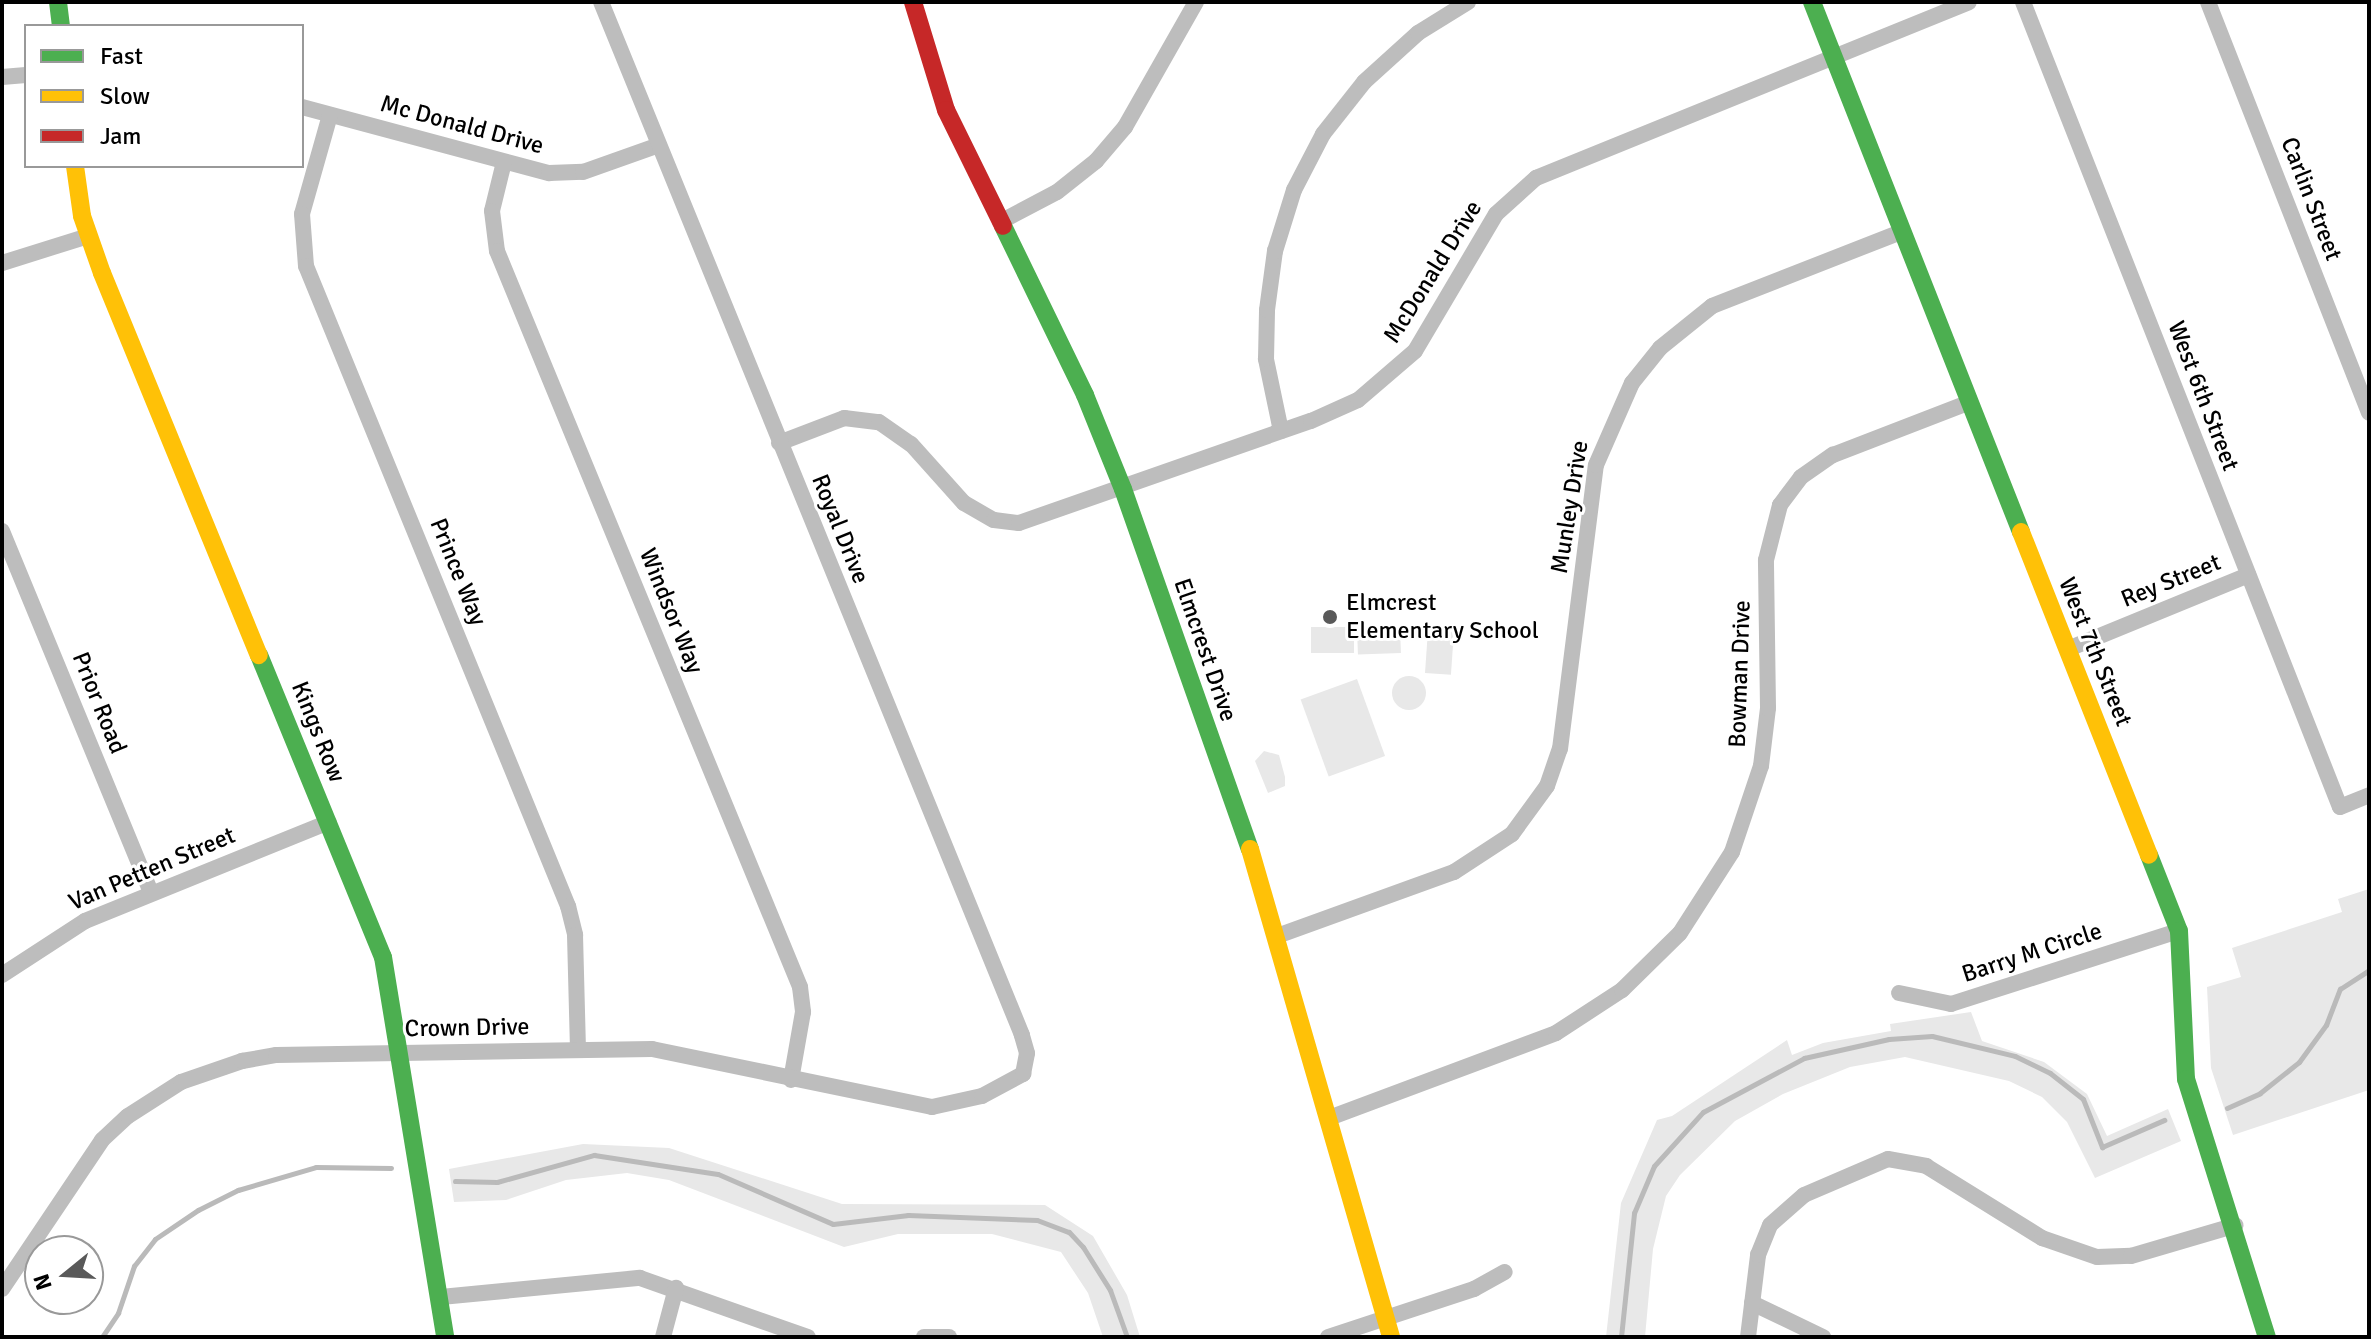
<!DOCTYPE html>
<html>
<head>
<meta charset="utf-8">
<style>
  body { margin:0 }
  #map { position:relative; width:2371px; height:1339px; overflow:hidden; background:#fff; font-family:Signika,sans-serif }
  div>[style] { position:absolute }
  .green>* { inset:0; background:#e8e8e8; transform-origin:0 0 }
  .round { border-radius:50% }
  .stream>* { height:5px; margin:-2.5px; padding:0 2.5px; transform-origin:2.5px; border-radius:2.5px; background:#bababa }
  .street>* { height:16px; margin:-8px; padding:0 8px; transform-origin:8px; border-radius:8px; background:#bdbdbd }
  .fast>* { height:18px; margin:-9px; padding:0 9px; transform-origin:9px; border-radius:9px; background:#4caf50 }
  .slow>* { height:18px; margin:-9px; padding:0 9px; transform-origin:9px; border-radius:9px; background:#ffc107 }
  .jam>* { height:18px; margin:-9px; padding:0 9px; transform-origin:9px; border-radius:9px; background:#c62828 }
  .dots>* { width:22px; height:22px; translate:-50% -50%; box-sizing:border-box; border:4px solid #fff; border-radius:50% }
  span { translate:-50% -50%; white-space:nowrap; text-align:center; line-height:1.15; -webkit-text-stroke:6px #fff; paint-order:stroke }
  .street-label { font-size:24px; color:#000 }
  .poi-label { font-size:24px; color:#000 }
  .left { translate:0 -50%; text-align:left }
  .frame { position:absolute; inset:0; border:4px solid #000; pointer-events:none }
  .legend { position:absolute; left:24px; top:24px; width:280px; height:144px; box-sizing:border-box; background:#fff; border:2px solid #999; margin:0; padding:10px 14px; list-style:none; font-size:24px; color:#000 }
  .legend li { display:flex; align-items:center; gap:16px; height:40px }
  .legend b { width:40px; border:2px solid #999 }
  .north { position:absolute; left:24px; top:1235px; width:80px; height:80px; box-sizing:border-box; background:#fff; border:2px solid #999; border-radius:50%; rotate:252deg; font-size:22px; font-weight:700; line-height:32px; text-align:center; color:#000 }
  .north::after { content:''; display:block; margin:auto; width:28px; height:36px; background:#595959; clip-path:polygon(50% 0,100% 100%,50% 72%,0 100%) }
</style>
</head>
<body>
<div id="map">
  <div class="green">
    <div style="left:1311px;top:627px;width:43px;height:26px"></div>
    <div style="left:1400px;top:627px;width:26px;height:43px;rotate:88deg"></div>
    <div style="left:1428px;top:630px;width:26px;height:43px;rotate:4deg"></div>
    <div class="round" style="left:1392px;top:676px;width:34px;height:34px"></div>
    <div style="left:1357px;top:679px;width:82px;height:60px;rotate:70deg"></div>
    <div style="clip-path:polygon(1264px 751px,1279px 755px,1285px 777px,1285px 786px,1268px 793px,1255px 761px)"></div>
    <div style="clip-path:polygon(2369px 889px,2369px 1090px,2233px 1135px,2211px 1068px,2207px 987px,2241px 977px,2232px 948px,2342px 912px,2338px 899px)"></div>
    <div style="clip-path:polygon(1971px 1012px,1982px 1041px,2044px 1062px,2087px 1094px,2107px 1136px,2168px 1109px,2181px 1141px,2095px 1178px,2067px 1122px,2042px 1097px,2009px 1081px,1905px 1057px,1850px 1067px,1783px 1094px,1735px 1121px,1680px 1175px,1666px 1196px,1653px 1249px,1645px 1337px,1606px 1337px,1621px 1203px,1657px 1120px,1672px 1116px,1787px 1040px,1792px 1055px,1823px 1043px,1891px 1031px,1890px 1024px)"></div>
    <div style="clip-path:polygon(583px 1144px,669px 1148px,842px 1204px,1045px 1205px,1093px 1236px,1127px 1295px,1140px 1337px,1103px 1337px,1088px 1293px,1061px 1252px,992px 1234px,898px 1234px,844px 1247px,669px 1180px,627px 1173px,566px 1180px,506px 1200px,454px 1202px,449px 1169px)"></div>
  </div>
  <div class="stream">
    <div style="left:2227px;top:1108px;width:36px;rotate:-24deg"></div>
    <div style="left:2260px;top:1093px;width:50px;rotate:-38.5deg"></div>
    <div style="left:2299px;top:1062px;width:46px;rotate:-53.9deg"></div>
    <div style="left:2326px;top:1025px;width:39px;rotate:-69deg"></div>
    <div style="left:2340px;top:989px;width:35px;rotate:-33deg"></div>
    <div style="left:455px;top:1181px;width:42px;rotate:1.4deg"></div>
    <div style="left:497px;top:1182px;width:101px;rotate:-15.6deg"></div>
    <div style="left:594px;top:1155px;width:125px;rotate:8.7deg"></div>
    <div style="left:718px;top:1174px;width:125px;rotate:23.5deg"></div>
    <div style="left:833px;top:1224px;width:76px;rotate:-6.8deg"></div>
    <div style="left:908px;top:1215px;width:129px;rotate:2.2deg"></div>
    <div style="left:1037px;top:1220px;width:34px;rotate:21deg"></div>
    <div style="left:1069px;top:1232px;width:21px;rotate:47deg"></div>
    <div style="left:1083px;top:1247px;width:51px;rotate:57.9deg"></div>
    <div style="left:1110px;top:1290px;width:50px;rotate:70.1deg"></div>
    <div style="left:102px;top:1337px;width:29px;rotate:-56deg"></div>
    <div style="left:118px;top:1313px;width:50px;rotate:-71.2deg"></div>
    <div style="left:134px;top:1266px;width:34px;rotate:-52deg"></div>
    <div style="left:155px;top:1239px;width:52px;rotate:-34deg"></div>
    <div style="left:198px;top:1210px;width:45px;rotate:-26.6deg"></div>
    <div style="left:238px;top:1190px;width:81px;rotate:-16.4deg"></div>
    <div style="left:316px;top:1167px;width:75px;rotate:0.8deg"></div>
    <div style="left:1621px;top:1337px;width:125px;rotate:-84deg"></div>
    <div style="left:1634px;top:1213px;width:51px;rotate:-66.9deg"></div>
    <div style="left:1654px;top:1166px;width:73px;rotate:-47.8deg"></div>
    <div style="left:1703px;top:1112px;width:115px;rotate:-28.1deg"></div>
    <div style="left:1804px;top:1058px;width:87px;rotate:-12.6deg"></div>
    <div style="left:1889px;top:1039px;width:43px;rotate:-4deg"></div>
    <div style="left:1932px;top:1036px;width:85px;rotate:13.5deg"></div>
    <div style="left:2015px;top:1056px;width:39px;rotate:26deg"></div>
    <div style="left:2050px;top:1073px;width:42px;rotate:38.2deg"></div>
    <div style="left:2083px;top:1099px;width:52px;rotate:68.4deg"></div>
    <div style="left:2102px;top:1147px;width:68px;rotate:-23.5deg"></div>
  </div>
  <div class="street">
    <div style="left:2023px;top:2px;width:865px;rotate:68.51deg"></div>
    <div style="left:2340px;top:807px;width:31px;rotate:-22deg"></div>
    <div style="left:2208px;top:2px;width:441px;rotate:68.6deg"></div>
    <div style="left:2px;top:77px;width:24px;rotate:-5deg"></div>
    <div style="left:302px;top:107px;width:256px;rotate:15deg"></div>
    <div style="left:549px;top:173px;width:34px;rotate:-2deg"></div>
    <div style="left:583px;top:172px;width:77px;rotate:-19.6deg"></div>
    <div style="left:330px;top:115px;width:103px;rotate:105.8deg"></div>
    <div style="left:302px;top:214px;width:52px;rotate:85.6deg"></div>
    <div style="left:306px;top:266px;width:692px;rotate:67.74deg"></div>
    <div style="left:568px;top:906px;width:30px;rotate:76deg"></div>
    <div style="left:575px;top:935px;width:115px;rotate:88.5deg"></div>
    <div style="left:504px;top:162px;width:50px;rotate:103.8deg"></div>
    <div style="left:492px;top:211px;width:40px;rotate:82.9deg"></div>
    <div style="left:497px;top:251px;width:796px;rotate:67.62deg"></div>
    <div style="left:800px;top:987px;width:25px;rotate:83deg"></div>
    <div style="left:803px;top:1012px;width:69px;rotate:100deg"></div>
    <div style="left:1000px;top:222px;width:64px;rotate:-27.8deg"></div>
    <div style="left:1057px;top:192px;width:50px;rotate:-38.5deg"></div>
    <div style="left:1096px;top:161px;width:45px;rotate:-49.5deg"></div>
    <div style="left:1125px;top:127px;width:144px;rotate:-60.4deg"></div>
    <div style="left:2px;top:263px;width:90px;rotate:-17.4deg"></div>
    <div style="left:1281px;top:431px;width:74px;rotate:-101.8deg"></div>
    <div style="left:1266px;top:359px;width:49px;rotate:-88.8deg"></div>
    <div style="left:1267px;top:310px;width:60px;rotate:-82.3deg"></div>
    <div style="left:1275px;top:251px;width:64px;rotate:-72.7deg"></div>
    <div style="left:1294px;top:190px;width:63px;rotate:-62.6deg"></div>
    <div style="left:1323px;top:134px;width:66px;rotate:-51.7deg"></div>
    <div style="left:1364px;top:82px;width:73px;rotate:-42.2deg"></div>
    <div style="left:1418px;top:33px;width:59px;rotate:-31.8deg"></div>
    <div style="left:779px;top:443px;width:70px;rotate:-21deg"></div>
    <div style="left:844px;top:418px;width:35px;rotate:7deg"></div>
    <div style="left:879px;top:422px;width:39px;rotate:35deg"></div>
    <div style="left:911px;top:444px;width:79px;rotate:48.1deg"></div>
    <div style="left:964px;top:503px;width:34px;rotate:30deg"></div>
    <div style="left:994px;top:520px;width:25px;rotate:7deg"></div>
    <div style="left:1019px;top:523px;width:309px;rotate:-19.3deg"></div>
    <div style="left:1311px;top:421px;width:51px;rotate:-24.1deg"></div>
    <div style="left:1358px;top:400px;width:75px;rotate:-40.7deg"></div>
    <div style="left:1415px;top:351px;width:159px;rotate:-59.4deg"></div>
    <div style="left:1496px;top:214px;width:54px;rotate:-42deg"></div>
    <div style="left:1536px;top:178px;width:467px;rotate:-22.1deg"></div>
    <div style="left:2px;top:531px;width:391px;rotate:67.6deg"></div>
    <div style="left:2068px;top:649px;width:195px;rotate:-22.3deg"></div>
    <div style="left:1277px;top:936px;width:188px;rotate:-19.9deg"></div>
    <div style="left:1454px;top:872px;width:69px;rotate:-33.2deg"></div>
    <div style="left:1512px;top:834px;width:59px;rotate:-53.9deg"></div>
    <div style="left:1547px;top:786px;width:39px;rotate:-71deg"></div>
    <div style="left:1560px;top:749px;width:286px;rotate:-82.8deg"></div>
    <div style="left:1596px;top:465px;width:90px;rotate:-66.3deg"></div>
    <div style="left:1632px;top:383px;width:45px;rotate:-51.3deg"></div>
    <div style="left:1660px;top:348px;width:67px;rotate:-38.9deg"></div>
    <div style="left:1712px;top:306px;width:205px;rotate:-21.4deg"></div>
    <div style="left:2px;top:975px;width:99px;rotate:-33deg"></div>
    <div style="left:85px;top:921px;width:263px;rotate:-22.1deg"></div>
    <div style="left:1899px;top:993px;width:53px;rotate:11.9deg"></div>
    <div style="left:1951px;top:1004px;width:239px;rotate:-17.8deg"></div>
    <div style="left:1329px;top:1118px;width:242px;rotate:-20.5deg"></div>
    <div style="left:1556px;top:1033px;width:79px;rotate:-33.1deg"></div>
    <div style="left:1622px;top:990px;width:81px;rotate:-44.5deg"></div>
    <div style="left:1680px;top:933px;width:96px;rotate:-57.3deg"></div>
    <div style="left:1732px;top:852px;width:91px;rotate:-71.4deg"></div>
    <div style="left:1761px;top:766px;width:58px;rotate:-83.1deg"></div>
    <div style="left:1768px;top:708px;width:148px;rotate:-90.8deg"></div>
    <div style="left:1766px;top:560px;width:57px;rotate:-75.7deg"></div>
    <div style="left:1780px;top:505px;width:35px;rotate:-53deg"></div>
    <div style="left:1801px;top:477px;width:39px;rotate:-35deg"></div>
    <div style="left:1833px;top:455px;width:147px;rotate:-21.1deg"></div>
    <div style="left:2px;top:1289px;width:179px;rotate:-56.1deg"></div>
    <div style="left:102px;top:1140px;width:35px;rotate:-43deg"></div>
    <div style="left:128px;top:1116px;width:63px;rotate:-32.7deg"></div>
    <div style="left:181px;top:1082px;width:65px;rotate:-19deg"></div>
    <div style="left:242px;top:1061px;width:35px;rotate:-10deg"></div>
    <div style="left:276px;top:1055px;width:376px;rotate:-0.9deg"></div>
    <div style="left:652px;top:1049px;width:286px;rotate:11.7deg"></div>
    <div style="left:932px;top:1107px;width:51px;rotate:-12.4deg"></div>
    <div style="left:982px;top:1096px;width:47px;rotate:-28.2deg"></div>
    <div style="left:1023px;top:1074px;width:21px;rotate:-79deg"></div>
    <div style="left:1027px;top:1053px;width:19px;rotate:-106deg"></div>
    <div style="left:1022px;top:1035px;width:1115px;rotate:-112.17deg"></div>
    <div style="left:441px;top:1297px;width:200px;rotate:-5.5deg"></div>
    <div style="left:640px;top:1278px;width:178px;rotate:19.4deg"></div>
    <div style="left:1752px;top:1303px;width:79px;rotate:25.6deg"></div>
    <div style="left:663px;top:1337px;width:51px;rotate:-75.1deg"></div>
    <div style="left:924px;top:1337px;width:25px"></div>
    <div style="left:1328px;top:1337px;width:154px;rotate:-18.2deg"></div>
    <div style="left:1474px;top:1289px;width:35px;rotate:-29deg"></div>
    <div style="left:1748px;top:1337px;width:83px;rotate:-83deg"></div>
    <div style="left:1758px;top:1255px;width:32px;rotate:-68deg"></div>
    <div style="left:1770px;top:1225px;width:45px;rotate:-41.4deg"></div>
    <div style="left:1804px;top:1195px;width:91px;rotate:-23.2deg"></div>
    <div style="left:1888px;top:1159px;width:39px;rotate:10deg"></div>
    <div style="left:1926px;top:1166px;width:137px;rotate:31.8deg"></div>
    <div style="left:2042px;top:1238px;width:58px;rotate:19.1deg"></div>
    <div style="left:2097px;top:1257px;width:34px;rotate:-2deg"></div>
    <div style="left:2131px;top:1256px;width:109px;rotate:-16.4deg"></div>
  </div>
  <div class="fast">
    <div style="left:58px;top:2px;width:24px;rotate:83deg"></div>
    <div style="left:1812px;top:2px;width:570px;rotate:68.48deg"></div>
    <div style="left:1003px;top:226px;width:188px;rotate:64.1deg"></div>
    <div style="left:1085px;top:395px;width:101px;rotate:68deg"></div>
    <div style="left:1123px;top:489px;width:382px;rotate:70.6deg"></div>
    <div style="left:259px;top:655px;width:326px;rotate:67.7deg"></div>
    <div style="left:383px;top:957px;width:385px;rotate:80.7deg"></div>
    <div style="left:2149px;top:855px;width:82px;rotate:68.5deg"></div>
    <div style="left:2179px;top:931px;width:148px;rotate:87.3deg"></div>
    <div style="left:2186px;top:1079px;width:270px;rotate:72.6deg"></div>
  </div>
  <div class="slow">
    <div style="left:75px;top:166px;width:50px;rotate:82deg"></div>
    <div style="left:82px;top:216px;width:60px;rotate:70.7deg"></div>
    <div style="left:102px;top:273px;width:413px;rotate:67.7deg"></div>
    <div style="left:2021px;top:532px;width:347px;rotate:68.4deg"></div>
    <div style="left:1250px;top:849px;width:508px;rotate:73.88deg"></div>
  </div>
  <div class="jam">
    <div style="left:913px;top:2px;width:113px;rotate:73deg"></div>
    <div style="left:946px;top:110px;width:129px;rotate:63.8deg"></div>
  </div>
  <div class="dots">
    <div style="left:1330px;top:617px;background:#595959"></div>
  </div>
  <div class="street-label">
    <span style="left:462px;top:125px;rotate:15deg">Mc Donald Drive</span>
    <span style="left:2311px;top:199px;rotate:69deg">Carlin Street</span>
    <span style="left:1433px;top:272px;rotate:-58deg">McDonald Drive</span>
    <span style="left:2203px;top:396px;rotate:69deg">West 6th Street</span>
    <span style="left:1570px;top:507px;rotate:-81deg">Munley Drive</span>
    <span style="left:840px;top:529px;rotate:68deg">Royal Drive</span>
    <span style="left:458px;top:572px;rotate:68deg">Prince Way</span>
    <span style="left:2171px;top:581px;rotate:-22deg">Rey Street</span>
    <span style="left:671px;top:611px;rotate:68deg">Windsor Way</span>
    <span style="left:1205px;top:650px;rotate:71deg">Elmcrest Drive</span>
    <span style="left:2095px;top:652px;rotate:68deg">West 7th Street</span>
    <span style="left:1740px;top:674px;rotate:-88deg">Bowman Drive</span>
    <span style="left:99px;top:703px;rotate:68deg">Prior Road</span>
    <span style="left:318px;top:732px;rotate:68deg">Kings Row</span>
    <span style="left:152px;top:869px;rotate:-23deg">Van Petten Street</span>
    <span style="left:2032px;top:953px;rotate:-18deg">Barry M Circle</span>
    <span style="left:467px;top:1028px;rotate:-1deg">Crown Drive</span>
  </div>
  <div class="poi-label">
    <span class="left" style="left:1346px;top:617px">Elmcrest<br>Elementary School</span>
  </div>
  <div class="frame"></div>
  <ul class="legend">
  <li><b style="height:10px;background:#4caf50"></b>Fast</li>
  <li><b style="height:10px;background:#ffc107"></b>Slow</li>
  <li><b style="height:10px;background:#c62828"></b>Jam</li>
  </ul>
  <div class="north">N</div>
</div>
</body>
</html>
